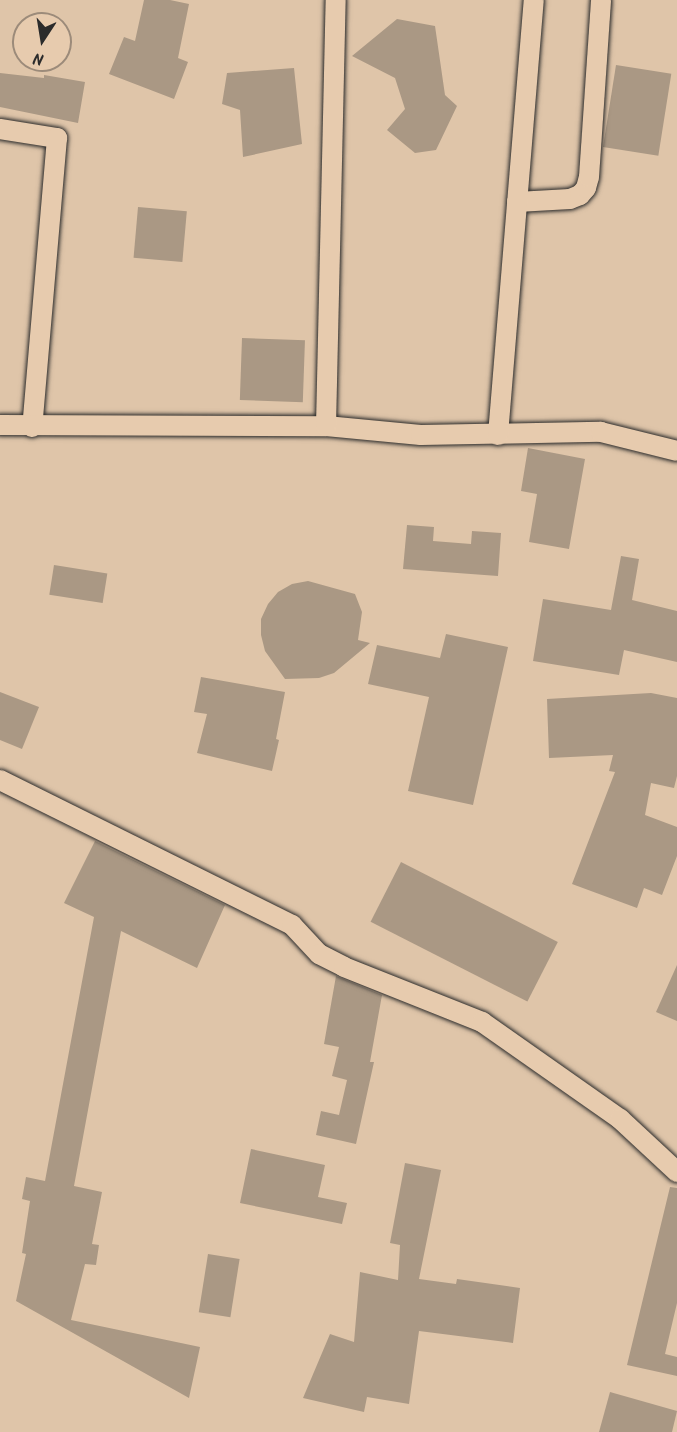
<!DOCTYPE html>
<html>
<head>
<meta charset="utf-8">
<style>
  body { margin:0 }
  #map { position:relative; width:677px; height:1432px; overflow:hidden; background:#dfc5a9; font-family:Kalam,sans-serif }
  div>[style] { position:absolute }
  .building>* { inset:0; background:#aa9884; transform-origin:0 0 }
  .roads { filter:drop-shadow(0 0 2px #2b2b2b) drop-shadow(0 0 2px #2b2b2b) }
  .minor>* { height:20px; margin:-10px; padding:0 10px; transform-origin:10px; border-radius:10px; background:#e7cbae }
  span { translate:-50% -50%; white-space:nowrap; text-align:center; line-height:1.15; -webkit-text-stroke:5px #e7cbae; paint-order:stroke }
  .north { position:absolute; left:12px; top:12px; width:60px; height:60px; box-sizing:border-box; background:#e7cbae; border:2px solid #9c8b7a; border-radius:50%; rotate:192deg; font-size:16px; font-weight:700; line-height:24px; text-align:center; color:#2b2b2b }
  .north::after { content:''; display:block; margin:auto; width:21px; height:27px; background:#2b2b2b; clip-path:polygon(50% 0,100% 100%,50% 72%,0 100%) }
</style>
</head>
<body>
<div id="map">
  <div class="building">
    <div style="clip-path:polygon(144px 0,170px 0,189px 4px,178px 58px,188px 62px,174px 99px,109px 74px,124px 37px,135px 41px)"></div>
    <div style="clip-path:polygon(397px 19px,435px 26px,445px 95px,457px 106px,436px 150px,415px 153px,387px 130px,405px 109px,395px 78px,352px 56px)"></div>
    <div style="left:616px;top:65px;width:56px;height:83px;rotate:9deg"></div>
    <div style="clip-path:polygon(294px 68px,302px 144px,243px 157px,240px 110px,222px 104px,227px 73px)"></div>
    <div style="clip-path:polygon(0 73px,44px 78px,44px 75px,85px 82px,78px 123px,0 107px)"></div>
    <div style="left:138px;top:207px;width:49px;height:51px;rotate:5deg"></div>
    <div style="left:242px;top:338px;width:63px;height:62px;rotate:2deg"></div>
    <div style="clip-path:polygon(528px 448px,585px 459px,569px 549px,529px 542px,537px 494px,521px 491px)"></div>
    <div style="clip-path:polygon(407px 525px,434px 527px,433px 541px,471px 544px,472px 531px,501px 533px,498px 576px,403px 569px)"></div>
    <div style="clip-path:polygon(621px 556px,639px 559px,632px 600px,677px 611px,677px 662px,624px 650px,619px 675px,533px 661px,543px 599px,611px 610px)"></div>
    <div style="left:54px;top:565px;width:54px;height:30px;rotate:9deg"></div>
    <div style="clip-path:polygon(308px 581px,355px 594px,362px 612px,358px 640px,370px 643px,334px 673px,319px 678px,285px 679px,265px 651px,261px 635px,261px 619px,268px 604px,278px 592px,292px 584px)"></div>
    <div style="clip-path:polygon(446px 634px,508px 647px,473px 805px,408px 791px,429px 697px,368px 684px,377px 645px,440px 658px)"></div>
    <div style="clip-path:polygon(201px 677px,285px 692px,276px 739px,279px 740px,272px 771px,197px 753px,207px 714px,194px 712px)"></div>
    <div style="clip-path:polygon(0 692px,39px 707px,22px 749px,0 740px)"></div>
    <div style="clip-path:polygon(651px 693px,677px 698px,677px 776px,674px 788px,651px 783px,645px 815px,677px 827px,677px 856px,662px 895px,644px 888px,637px 908px,572px 884px,615px 772px,609px 771px,613px 755px,549px 758px,547px 699px)"></div>
    <div style="clip-path:polygon(95px 841px,225px 905px,197px 968px,121px 931px,74px 1186px,102px 1192px,92px 1244px,99px 1245px,96px 1265px,85px 1264px,71px 1320px,200px 1347px,189px 1398px,16px 1301px,26px 1254px,22px 1253px,30px 1201px,22px 1199px,26px 1177px,45px 1181px,94px 917px,64px 903px)"></div>
    <div style="left:401px;top:862px;width:176px;height:67px;rotate:27deg"></div>
    <div style="clip-path:polygon(677px 965px,677px 1021px,656px 1012px)"></div>
    <div style="clip-path:polygon(336px 976px,382px 995px,370px 1062px,374px 1062px,356px 1144px,316px 1135px,321px 1111px,339px 1115px,347px 1080px,332px 1076px,339px 1047px,324px 1044px)"></div>
    <div style="clip-path:polygon(251px 1149px,325px 1165px,318px 1197px,347px 1203px,342px 1224px,240px 1203px)"></div>
    <div style="clip-path:polygon(405px 1163px,441px 1170px,419px 1279px,456px 1284px,457px 1279px,520px 1288px,513px 1343px,419px 1331px,409px 1404px,367px 1397px,364px 1412px,303px 1398px,330px 1334px,354px 1342px,360px 1272px,398px 1280px,400px 1245px,390px 1243px)"></div>
    <div style="clip-path:polygon(670px 1187px,677px 1188px,677px 1303px,665px 1354px,677px 1357px,677px 1376px,627px 1365px)"></div>
    <div style="left:208px;top:1254px;width:32px;height:59px;rotate:9deg"></div>
    <div style="clip-path:polygon(610px 1392px,677px 1411px,672px 1432px,599px 1432px)"></div>
  </div>
  <div class="roads">
    <div class="minor">
      <div style="left:0;top:129px;width:58px;rotate:9deg"></div>
      <div style="left:57px;top:138px;width:290px;rotate:94.9deg"></div>
      <div style="left:517px;top:202px;width:53px;rotate:-3.2deg"></div>
      <div style="left:570px;top:199px;width:11px;rotate:-22deg"></div>
      <div style="left:580px;top:195px;width:9px;rotate:-49deg"></div>
      <div style="left:586px;top:188px;width:11px;rotate:-75deg"></div>
      <div style="left:589px;top:177px;width:177px;rotate:-86.1deg"></div>
      <div style="left:0;top:425px;width:326px;rotate:0.2deg"></div>
      <div style="left:326px;top:426px;width:95px;rotate:5.4deg"></div>
      <div style="left:421px;top:435px;width:180px;rotate:-1deg"></div>
      <div style="left:601px;top:432px;width:78px;rotate:14deg"></div>
      <div style="left:326px;top:426px;width:426px;rotate:-88.7deg"></div>
      <div style="left:498px;top:435px;width:436px;rotate:-85.3deg"></div>
      <div style="left:0;top:780px;width:326px;rotate:26.4deg"></div>
      <div style="left:292px;top:925px;width:40px;rotate:47deg"></div>
      <div style="left:319px;top:954px;width:28px;rotate:27deg"></div>
      <div style="left:344px;top:967px;width:149px;rotate:21.7deg"></div>
      <div style="left:482px;top:1022px;width:169px;rotate:35.1deg"></div>
      <div style="left:620px;top:1119px;width:78px;rotate:42.9deg"></div>
    </div>
  </div>
  <div class="north">N</div>
</div>
</body>
</html>
